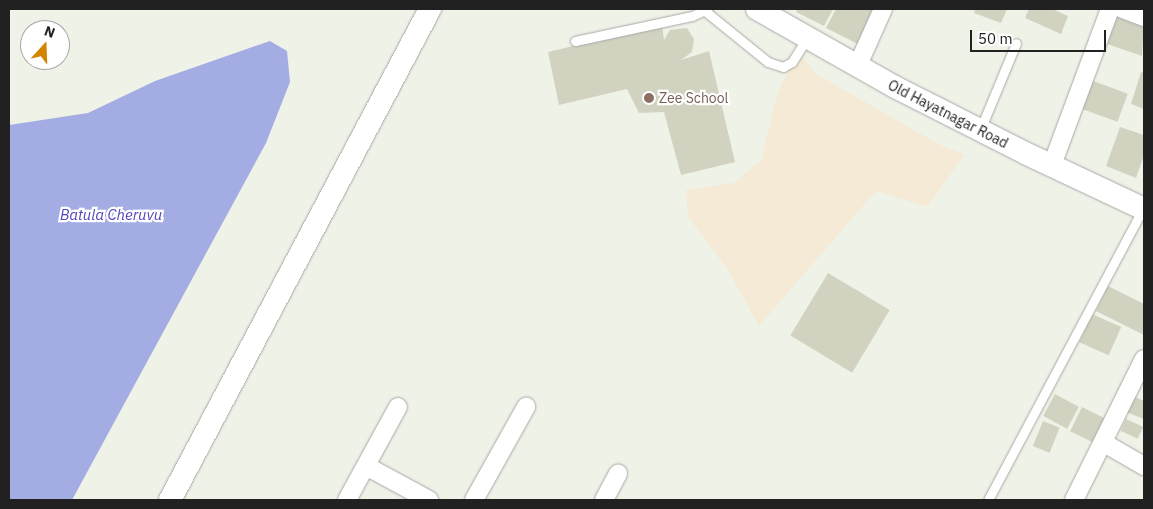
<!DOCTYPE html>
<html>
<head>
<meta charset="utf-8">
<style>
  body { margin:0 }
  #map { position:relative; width:1153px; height:509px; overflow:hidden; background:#eff2e7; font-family:"IBM Plex Sans",sans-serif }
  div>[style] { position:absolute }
  .commercial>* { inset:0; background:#f4ead6 }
  .water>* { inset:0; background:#a4ade3 }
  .building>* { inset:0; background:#d1d3c0; transform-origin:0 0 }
  .roads { filter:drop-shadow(0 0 1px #a8a8a8) drop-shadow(0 0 1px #a8a8a8) }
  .service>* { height:9px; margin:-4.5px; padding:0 4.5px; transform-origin:4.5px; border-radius:4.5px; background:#fff }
  .minor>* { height:18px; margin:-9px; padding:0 9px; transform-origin:9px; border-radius:9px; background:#fff }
  .tertiary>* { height:22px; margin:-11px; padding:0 11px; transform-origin:11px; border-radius:11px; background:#fff }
  .dots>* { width:14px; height:14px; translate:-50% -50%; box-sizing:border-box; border:2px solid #fff; border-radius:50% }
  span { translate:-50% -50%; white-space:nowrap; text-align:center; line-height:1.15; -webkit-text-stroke:4.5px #fff; paint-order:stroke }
  .education-label { font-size:14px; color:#785e54 }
  .left { translate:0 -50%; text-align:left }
  .street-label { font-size:14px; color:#212121 }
  .water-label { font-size:15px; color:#5344ba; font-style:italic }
  .frame { position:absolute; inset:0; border:10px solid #212121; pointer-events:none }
  .north { position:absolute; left:20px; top:20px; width:50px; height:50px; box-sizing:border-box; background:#fff; border:1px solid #a6a6a6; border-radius:50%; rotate:20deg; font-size:14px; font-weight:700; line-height:20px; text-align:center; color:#212121 }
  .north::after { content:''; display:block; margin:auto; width:18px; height:22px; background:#d28500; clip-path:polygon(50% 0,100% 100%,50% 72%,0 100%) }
  .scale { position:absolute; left:970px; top:30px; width:136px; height:22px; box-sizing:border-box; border:2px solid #212121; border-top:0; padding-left:6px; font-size:15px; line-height:18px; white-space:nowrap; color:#212121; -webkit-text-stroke:4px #fff; paint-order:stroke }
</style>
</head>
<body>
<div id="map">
  <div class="commercial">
    <div style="clip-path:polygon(799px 52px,816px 74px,942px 146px,965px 154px,927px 207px,876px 191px,759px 326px,728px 270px,688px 217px,686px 190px,734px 183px,761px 160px,778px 91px)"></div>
  </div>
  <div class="water">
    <div style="clip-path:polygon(270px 41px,287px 51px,290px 82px,266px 143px,72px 500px,9px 500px,9px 125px,88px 113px,155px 81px)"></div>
  </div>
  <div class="building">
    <div style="clip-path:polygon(798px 9px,833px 9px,824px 26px,796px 12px)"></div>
    <div style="clip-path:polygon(836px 9px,875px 9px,858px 44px,826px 28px)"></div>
    <div style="clip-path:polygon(975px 9px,1007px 9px,1001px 23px,974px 13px)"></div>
    <div style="clip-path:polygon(1029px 9px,1052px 9px,1068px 16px,1061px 34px,1025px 18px)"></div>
    <div style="clip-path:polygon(1120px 9px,1144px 18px,1142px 56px,1107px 44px)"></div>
    <div style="clip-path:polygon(662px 25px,664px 40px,670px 30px,687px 28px,694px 39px,692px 52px,681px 60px,709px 51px,735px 162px,681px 175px,664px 112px,639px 113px,627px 89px,559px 105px,548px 52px)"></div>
    <div style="clip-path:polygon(1141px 72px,1144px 73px,1144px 109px,1131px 104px)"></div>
    <div style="left:1093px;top:81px;width:37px;height:30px;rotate:20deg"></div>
    <div style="clip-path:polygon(1120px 127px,1144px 135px,1144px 155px,1136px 178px,1106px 166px)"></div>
    <div style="left:828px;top:273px;width:72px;height:73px;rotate:31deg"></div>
    <div style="clip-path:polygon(1108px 286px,1144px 304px,1144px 335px,1096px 311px)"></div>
    <div style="left:1092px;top:314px;width:32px;height:31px;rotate:24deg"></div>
    <div style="left:1055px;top:394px;width:27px;height:25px;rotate:28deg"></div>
    <div style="clip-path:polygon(1133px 396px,1144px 401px,1144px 419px,1126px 412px)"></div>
    <div style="left:1082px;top:407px;width:30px;height:27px;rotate:26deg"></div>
    <div style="left:1126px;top:419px;width:19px;height:13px;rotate:25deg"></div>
    <div style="left:1043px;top:421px;width:18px;height:27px;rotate:22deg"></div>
  </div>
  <div class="roads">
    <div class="service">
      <div style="left:705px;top:11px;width:81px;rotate:39deg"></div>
      <div style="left:768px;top:62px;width:16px;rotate:18deg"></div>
      <div style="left:783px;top:67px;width:10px;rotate:-29deg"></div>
      <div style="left:792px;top:62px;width:28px;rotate:-58deg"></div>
      <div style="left:575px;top:41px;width:120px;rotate:-12.1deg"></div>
      <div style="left:692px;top:16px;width:17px;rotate:-25deg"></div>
      <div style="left:980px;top:130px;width:94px;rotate:-67.5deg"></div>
      <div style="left:988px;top:500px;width:331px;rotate:-62deg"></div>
    </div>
    <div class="minor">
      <div style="left:1123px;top:9px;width:22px;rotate:21deg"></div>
      <div style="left:857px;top:67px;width:64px;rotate:-65.9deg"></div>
      <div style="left:1052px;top:165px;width:166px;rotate:-69.6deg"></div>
      <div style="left:1104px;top:443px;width:46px;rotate:29.9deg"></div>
      <div style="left:366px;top:466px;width:72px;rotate:28.4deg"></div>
      <div style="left:347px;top:500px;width:106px;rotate:-61.3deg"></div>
      <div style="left:474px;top:500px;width:107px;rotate:-60.8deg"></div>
      <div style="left:604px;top:500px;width:30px;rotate:-62deg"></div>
      <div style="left:1074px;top:500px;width:157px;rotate:-63.6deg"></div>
    </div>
    <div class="tertiary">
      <div style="left:757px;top:9px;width:159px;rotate:29.5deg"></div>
      <div style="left:895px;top:87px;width:146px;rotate:26.9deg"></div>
      <div style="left:1025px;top:153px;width:132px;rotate:25.2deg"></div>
      <div style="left:170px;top:500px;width:556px;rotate:-62.1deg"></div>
    </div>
  </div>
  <div class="dots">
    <div style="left:649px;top:98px;background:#8d6e63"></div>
  </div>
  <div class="education-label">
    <span class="left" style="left:659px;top:98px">Zee School</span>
  </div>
  <div class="street-label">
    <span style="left:948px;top:114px;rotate:27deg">Old Hayatnagar Road</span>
  </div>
  <div class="water-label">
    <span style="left:111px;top:215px">Batula Cheruvu</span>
  </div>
  <div class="frame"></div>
  <div class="north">N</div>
  <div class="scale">50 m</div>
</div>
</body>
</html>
